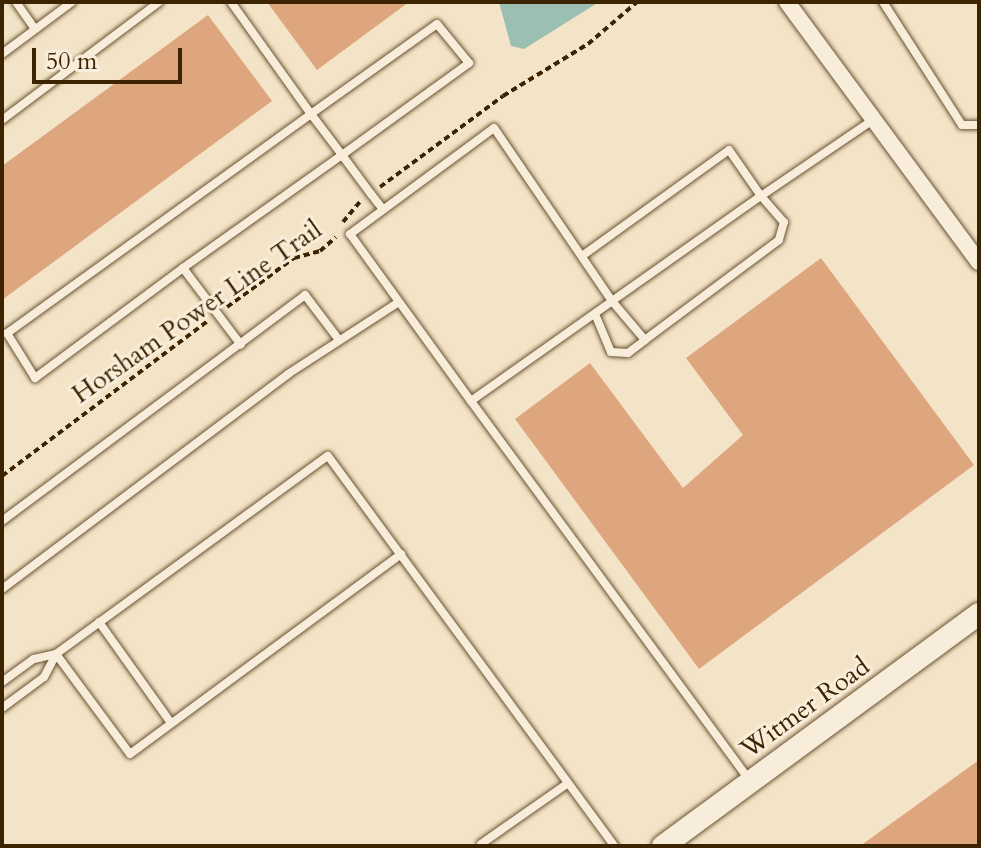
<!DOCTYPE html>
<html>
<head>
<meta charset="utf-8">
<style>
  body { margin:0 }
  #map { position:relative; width:981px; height:848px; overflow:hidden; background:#f4e4c7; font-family:Cardo,serif }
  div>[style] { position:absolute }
  .water>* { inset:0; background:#9cbfb4 }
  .building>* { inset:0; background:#dea67f }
  .path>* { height:4px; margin-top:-2px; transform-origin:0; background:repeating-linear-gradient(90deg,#3c2302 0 6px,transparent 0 10px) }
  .roads { filter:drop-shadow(0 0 2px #6a5333) drop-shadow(0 0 2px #6a5333) }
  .lane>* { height:8px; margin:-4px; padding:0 4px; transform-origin:4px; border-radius:4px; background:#f8eddb }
  .street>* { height:16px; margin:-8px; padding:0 8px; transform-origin:8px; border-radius:8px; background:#f8eddb }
  .secondary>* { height:22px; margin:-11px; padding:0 11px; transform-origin:11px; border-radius:11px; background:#f8eddb }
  span { translate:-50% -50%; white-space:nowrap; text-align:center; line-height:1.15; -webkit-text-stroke:6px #f8eddb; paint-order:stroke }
  .street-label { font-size:26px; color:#3c2302 }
  .frame { position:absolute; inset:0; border:4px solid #3c2302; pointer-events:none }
  .scale { position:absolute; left:32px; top:48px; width:150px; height:36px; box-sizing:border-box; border:4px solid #3c2302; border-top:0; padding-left:10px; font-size:24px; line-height:28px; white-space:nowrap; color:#3c2302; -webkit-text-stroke:6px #f8eddb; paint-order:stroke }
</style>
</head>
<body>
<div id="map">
  <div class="water">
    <div style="clip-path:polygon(499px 2px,599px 2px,524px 49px,511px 46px)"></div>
  </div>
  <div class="building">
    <div style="clip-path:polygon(267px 2px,409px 2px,317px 70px)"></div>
    <div style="clip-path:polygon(208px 15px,272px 101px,2px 300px,2px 166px)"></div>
    <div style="clip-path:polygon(821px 258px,974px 465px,699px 669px,515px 419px,590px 363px,683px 488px,743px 435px,686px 358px)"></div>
    <div style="clip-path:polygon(979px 760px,979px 846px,860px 846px)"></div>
  </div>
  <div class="path">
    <div style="left:380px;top:187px;width:153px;rotate:-36.5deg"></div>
    <div style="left:503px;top:96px;width:100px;rotate:-31.5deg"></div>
    <div style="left:588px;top:44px;width:65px;rotate:-40.6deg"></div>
    <div style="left:343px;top:222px;width:26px;rotate:-50deg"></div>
    <div style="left:227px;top:307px;width:83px;rotate:-36.2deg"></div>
    <div style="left:294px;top:258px;width:27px;rotate:-15deg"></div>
    <div style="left:320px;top:251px;width:21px;rotate:-41deg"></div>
    <div style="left:2px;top:476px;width:258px;rotate:-37deg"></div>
  </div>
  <div class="roads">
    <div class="lane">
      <div style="left:16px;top:2px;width:33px;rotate:55deg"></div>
      <div style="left:231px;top:2px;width:138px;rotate:54.5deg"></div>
      <div style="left:311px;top:114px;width:375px;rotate:144.2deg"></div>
      <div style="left:7px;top:333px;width:53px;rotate:58.1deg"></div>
      <div style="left:35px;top:378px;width:184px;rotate:-36.6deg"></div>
      <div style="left:183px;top:268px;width:96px;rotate:53deg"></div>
      <div style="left:883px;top:2px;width:146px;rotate:57.3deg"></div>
      <div style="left:962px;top:125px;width:17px"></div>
      <div style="left:2px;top:54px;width:87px;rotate:-36.6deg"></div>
      <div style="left:2px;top:120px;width:196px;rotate:-36.9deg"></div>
      <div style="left:582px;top:256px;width:181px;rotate:-35.8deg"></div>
      <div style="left:729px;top:150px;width:56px;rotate:55.2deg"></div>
      <div style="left:761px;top:196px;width:35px;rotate:49deg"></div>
      <div style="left:784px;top:222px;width:19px;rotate:106deg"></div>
      <div style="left:779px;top:240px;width:167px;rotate:143.3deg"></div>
      <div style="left:645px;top:340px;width:51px;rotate:-130.2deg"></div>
      <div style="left:612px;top:301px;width:209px;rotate:-124.3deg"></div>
      <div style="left:494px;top:128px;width:179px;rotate:143.6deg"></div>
      <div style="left:350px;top:234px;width:206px;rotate:54.1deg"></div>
      <div style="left:471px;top:401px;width:173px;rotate:-35.3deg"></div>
      <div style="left:612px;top:301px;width:182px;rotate:-35.2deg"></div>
      <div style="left:761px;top:196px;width:135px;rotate:-34.2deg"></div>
      <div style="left:183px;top:268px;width:195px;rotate:-35.4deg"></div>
      <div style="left:342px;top:155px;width:157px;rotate:-35.9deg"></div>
      <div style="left:469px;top:63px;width:50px;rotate:-129.4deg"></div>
      <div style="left:437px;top:24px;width:155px;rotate:144.5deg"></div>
      <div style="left:311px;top:114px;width:51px;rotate:52.9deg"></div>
      <div style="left:342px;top:155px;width:49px;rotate:53.4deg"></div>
      <div style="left:371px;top:194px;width:18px;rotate:52deg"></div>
      <div style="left:595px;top:314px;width:41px;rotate:67.2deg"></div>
      <div style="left:611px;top:352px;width:17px;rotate:3deg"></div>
      <div style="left:628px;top:353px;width:21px;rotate:-37deg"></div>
      <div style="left:471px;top:401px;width:471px;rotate:53.7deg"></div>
      <div style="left:2px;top:521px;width:378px;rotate:-36.7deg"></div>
      <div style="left:305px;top:295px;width:56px;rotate:52.9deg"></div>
      <div style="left:2px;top:589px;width:358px;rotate:-36.9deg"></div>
      <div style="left:288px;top:374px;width:132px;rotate:-33deg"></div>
      <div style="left:99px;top:622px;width:124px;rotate:54.5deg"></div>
      <div style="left:56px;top:654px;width:124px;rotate:53.5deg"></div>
      <div style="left:130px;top:754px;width:337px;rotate:-36.4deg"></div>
      <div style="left:2px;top:682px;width:39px;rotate:-36deg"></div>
      <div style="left:34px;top:659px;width:23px;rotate:-13deg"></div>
      <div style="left:56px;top:654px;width:336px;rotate:-36.1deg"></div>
      <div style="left:328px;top:456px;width:484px;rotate:53.7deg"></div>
      <div style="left:2px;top:708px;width:52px;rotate:-36.4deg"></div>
      <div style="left:44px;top:677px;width:26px;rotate:-62deg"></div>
      <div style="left:481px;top:844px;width:106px;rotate:-35deg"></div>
    </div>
    <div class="street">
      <div style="left:787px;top:2px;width:323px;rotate:53.6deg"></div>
    </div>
    <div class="secondary">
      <div style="left:663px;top:846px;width:392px;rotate:-36.3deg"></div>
    </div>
  </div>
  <div class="street-label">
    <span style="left:197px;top:312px;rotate:-35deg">Horsham Power Line Trail</span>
    <span style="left:805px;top:708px;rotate:-36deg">Witmer Road</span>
  </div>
  <div class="frame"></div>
  <div class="scale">50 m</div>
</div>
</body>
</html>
